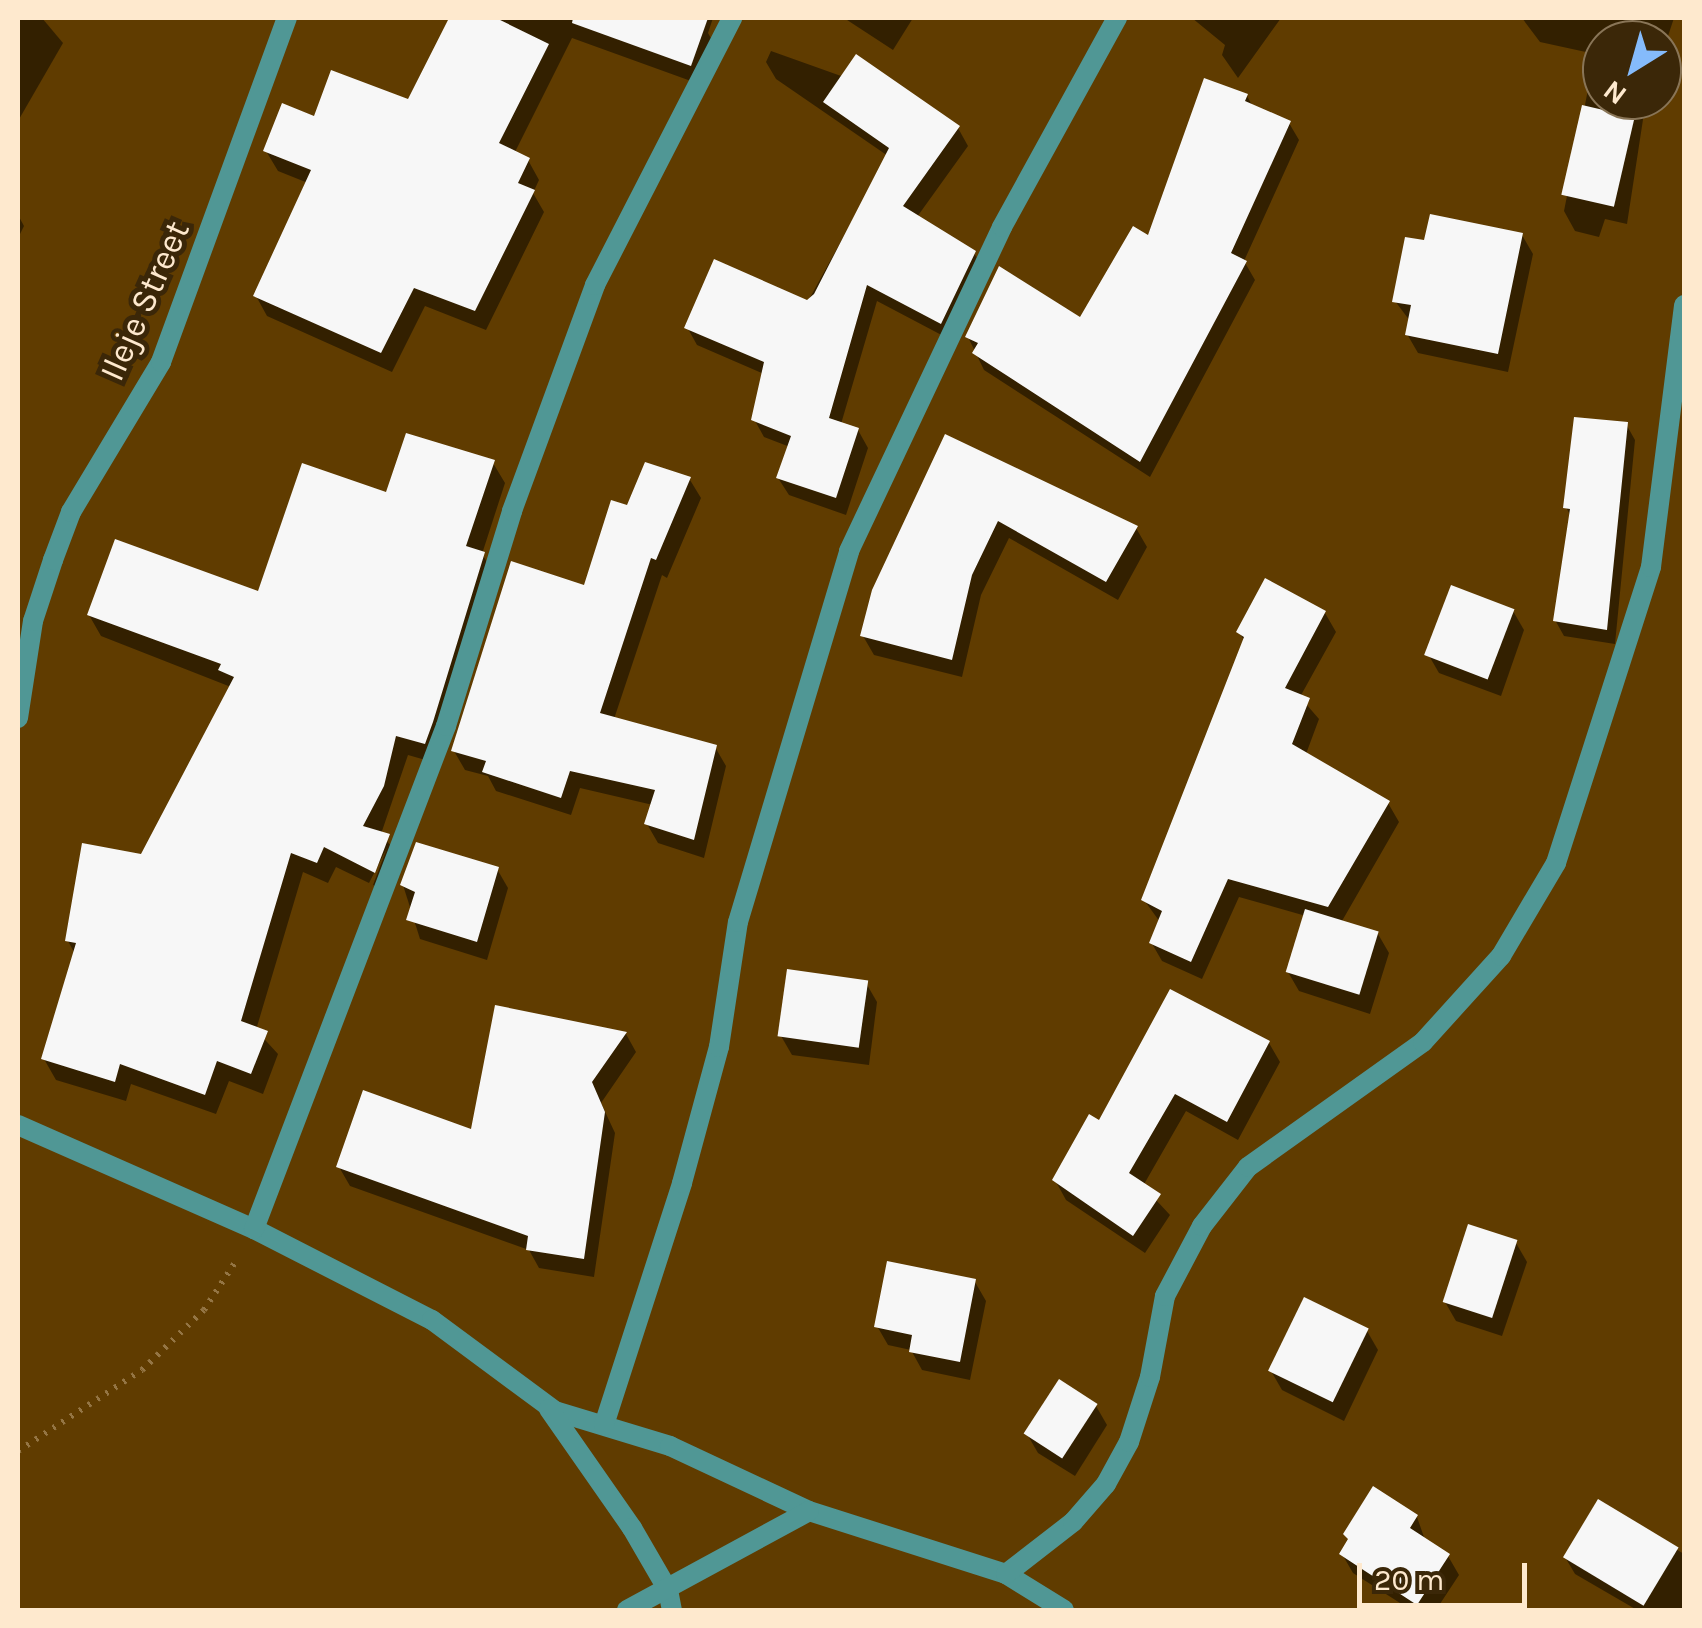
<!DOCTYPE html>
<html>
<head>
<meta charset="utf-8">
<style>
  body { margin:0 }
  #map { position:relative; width:1702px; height:1628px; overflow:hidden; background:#603c00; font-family:Karla,sans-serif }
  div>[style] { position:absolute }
  .shadow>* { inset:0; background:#0007 }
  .building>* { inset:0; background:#f7f7f7; transform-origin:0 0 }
  .path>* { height:6px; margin-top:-3px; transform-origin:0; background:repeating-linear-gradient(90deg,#947544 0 2.5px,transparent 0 10.5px) }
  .minor>* { height:20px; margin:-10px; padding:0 10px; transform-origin:10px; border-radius:10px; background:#509795 }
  span { translate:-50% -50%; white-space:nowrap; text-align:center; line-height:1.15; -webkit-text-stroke:10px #3b2708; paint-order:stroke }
  .street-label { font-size:35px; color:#fee9ce }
  .frame { position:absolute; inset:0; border:20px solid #fee9ce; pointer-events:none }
  .north { position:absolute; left:1582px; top:20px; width:100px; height:100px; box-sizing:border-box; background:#3b2708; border:2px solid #897557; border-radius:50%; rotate:217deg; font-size:28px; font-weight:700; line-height:40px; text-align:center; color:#fee9ce }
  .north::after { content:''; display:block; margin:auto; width:35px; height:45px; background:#85bbfb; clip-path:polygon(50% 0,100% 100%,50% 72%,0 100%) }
  .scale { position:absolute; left:1357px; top:1563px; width:170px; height:45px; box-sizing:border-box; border:5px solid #fee9ce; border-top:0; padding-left:12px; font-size:30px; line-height:35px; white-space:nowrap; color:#fee9ce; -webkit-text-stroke:8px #3b2708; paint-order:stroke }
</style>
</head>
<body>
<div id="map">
  <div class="shadow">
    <div style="clip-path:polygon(18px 18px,42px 18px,63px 43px,18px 121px)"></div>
    <div style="clip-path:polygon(452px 18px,713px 18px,708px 33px,716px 47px,702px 85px,572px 38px,514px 154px,528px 160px,539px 180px,533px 193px,544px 212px,486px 330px,425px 306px,392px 372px,267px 316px,256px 296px,308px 183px,278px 171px,266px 151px,316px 119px,409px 102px)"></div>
    <div style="clip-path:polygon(844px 18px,913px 18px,893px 50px)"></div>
    <div style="clip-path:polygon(1192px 18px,1281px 18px,1238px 78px,1222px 55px,1225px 45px)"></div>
    <div style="clip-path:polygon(1522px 18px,1674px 18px,1662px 54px,1662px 40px,1602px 40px,1602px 100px,1646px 100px,1627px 224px,1605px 219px,1599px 237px,1575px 231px,1564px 211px,1595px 54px,1540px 42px)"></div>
    <div style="clip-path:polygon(771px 51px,928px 107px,958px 128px,968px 146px,917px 217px,974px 253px,984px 270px,951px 340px,877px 301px,841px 424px,858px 430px,868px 448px,846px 515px,789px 495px,778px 478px,790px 447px,764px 437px,754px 419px,764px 374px,697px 345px,687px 327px,807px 303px,888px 156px,776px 79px,766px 62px)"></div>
    <div style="clip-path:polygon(1247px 96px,1253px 107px,1289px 123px,1299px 140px,1244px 261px,1255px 280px,1150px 477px,984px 370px,968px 337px,1081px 321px,1149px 238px)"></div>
    <div style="clip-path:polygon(18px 215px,24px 226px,18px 238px)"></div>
    <div style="clip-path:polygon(1522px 235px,1533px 254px,1508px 372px,1418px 353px,1407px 334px,1410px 321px,1395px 301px,1426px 243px)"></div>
    <div style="clip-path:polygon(1626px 424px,1635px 440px,1615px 644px,1564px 636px,1555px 620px,1571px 517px,1566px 507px)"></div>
    <div style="clip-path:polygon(946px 437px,1136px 528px,1147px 547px,1118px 600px,1009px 538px,981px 595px,962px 677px,874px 655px,863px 636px)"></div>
    <div style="clip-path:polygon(493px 463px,505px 483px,482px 554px,495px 575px,436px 763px,408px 755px,381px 834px,400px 857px,387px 892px,373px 885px,387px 848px,369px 883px,336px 867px,328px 883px,303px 872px,256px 1030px,278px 1054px,263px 1094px,229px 1081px,216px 1114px,131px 1084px,126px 1101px,56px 1080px,44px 1059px,75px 954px,68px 941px,143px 857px,231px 687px,101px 636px,89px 615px,260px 594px,388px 495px)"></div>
    <div style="clip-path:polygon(690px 480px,701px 498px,667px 578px,662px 575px,614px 719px,715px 747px,726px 766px,704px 858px,658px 843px,647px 824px,653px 805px,580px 788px,571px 815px,496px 791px,488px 776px,465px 770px,454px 751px,586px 588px,628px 508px)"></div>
    <div style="clip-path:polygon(1513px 611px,1524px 630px,1501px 696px,1439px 673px,1428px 654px)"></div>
    <div style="clip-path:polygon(1325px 613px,1336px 632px,1300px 697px,1319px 719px,1306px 754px,1388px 803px,1399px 822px,1342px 921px,1378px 934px,1389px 953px,1370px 1014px,1299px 991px,1288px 972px,1306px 916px,1239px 897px,1202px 979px,1162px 961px,1151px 942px,1160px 922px,1144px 900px,1245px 642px,1239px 632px)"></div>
    <div style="clip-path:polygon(497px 869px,508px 888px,487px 960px,420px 939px,403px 885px)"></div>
    <div style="clip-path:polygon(866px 983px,877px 1002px,869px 1065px,792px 1055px,781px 1036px)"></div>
    <div style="clip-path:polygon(497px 1008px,626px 1034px,636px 1052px,601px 1103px,615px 1133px,594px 1277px,539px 1268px,529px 1250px,350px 1186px,339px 1167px,473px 1132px)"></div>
    <div style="clip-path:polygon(1269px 1043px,1280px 1062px,1238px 1140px,1186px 1111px,1143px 1186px,1170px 1215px,1145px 1253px,1066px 1200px,1055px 1180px,1100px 1124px)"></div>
    <div style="clip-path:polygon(1516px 1243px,1527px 1262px,1502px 1336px,1456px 1321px,1445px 1302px)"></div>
    <div style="clip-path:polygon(975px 1282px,986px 1301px,970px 1380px,922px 1370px,911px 1350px,888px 1345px,877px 1326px)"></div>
    <div style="clip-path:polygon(1367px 1331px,1378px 1350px,1344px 1421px,1282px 1390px,1271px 1371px)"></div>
    <div style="clip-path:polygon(1096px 1406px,1107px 1425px,1075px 1476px,1038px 1453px,1027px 1434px)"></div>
    <div style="clip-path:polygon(1599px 1503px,1684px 1554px,1684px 1610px,1637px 1610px,1575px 1574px,1565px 1557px)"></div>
    <div style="clip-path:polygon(1417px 1517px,1425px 1540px,1448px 1556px,1459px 1575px,1436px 1610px,1411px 1610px,1353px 1573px,1342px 1554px)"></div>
  </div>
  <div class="building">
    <div style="clip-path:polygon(449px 18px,496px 18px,549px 44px,499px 143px,530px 158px,518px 183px,535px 190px,475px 311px,414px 288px,381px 353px,253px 296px,311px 170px,263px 151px,282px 103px,314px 116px,331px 70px,408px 99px)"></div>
    <div style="clip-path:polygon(573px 18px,708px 18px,691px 66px,572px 23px)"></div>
    <div style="clip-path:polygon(856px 54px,960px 126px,903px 206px,976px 251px,941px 324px,867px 285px,829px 418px,859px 428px,836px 498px,776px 478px,791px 436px,751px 420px,764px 362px,684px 328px,714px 259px,807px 300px,814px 294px,889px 148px,823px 102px)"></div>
    <div style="clip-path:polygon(1204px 78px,1248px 94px,1245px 101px,1291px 121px,1231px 253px,1247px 261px,1140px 462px,972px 353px,978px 343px,965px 337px,999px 266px,1080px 317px,1133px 226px,1148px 235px)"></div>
    <div style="left:1582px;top:105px;width:54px;height:92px;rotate:13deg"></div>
    <div style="clip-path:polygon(1430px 214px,1523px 233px,1498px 354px,1405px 335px,1411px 305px,1392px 302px,1405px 237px,1424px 240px)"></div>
    <div style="clip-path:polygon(1574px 417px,1628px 422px,1607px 630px,1553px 621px,1570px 509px,1563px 508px)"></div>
    <div style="clip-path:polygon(406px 433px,495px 460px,466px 546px,485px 552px,433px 722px,425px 744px,396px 736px,384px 786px,363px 826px,390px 834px,375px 873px,324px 847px,317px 863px,291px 853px,241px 1021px,268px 1031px,251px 1074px,217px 1061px,205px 1095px,120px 1064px,115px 1082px,41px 1059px,76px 943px,65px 941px,82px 843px,141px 854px,234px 677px,218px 670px,221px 664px,87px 615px,115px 539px,258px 591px,302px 463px,386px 492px)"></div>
    <div style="clip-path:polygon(945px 434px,1138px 526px,1106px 582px,998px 521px,972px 575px,952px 660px,860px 636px,872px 590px)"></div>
    <div style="clip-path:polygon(645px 462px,691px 477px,656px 560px,651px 558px,600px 713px,717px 745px,694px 840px,644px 824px,655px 790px,570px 771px,561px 798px,482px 772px,486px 761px,451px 751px,511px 561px,584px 585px,611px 500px,627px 505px)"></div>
    <div style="clip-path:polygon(1265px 578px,1326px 611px,1285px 688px,1310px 698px,1292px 744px,1390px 801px,1328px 907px,1228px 879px,1191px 962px,1149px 943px,1162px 911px,1141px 900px,1244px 637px,1236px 632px)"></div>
    <div style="left:1451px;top:585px;width:68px;height:75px;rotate:21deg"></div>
    <div style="clip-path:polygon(416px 842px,499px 867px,477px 942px,406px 920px,415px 892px,400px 885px)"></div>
    <div style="left:1305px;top:909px;width:77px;height:66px;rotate:17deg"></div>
    <div style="left:787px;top:969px;width:82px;height:68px;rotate:8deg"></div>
    <div style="clip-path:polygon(1170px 989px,1270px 1041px,1227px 1122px,1175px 1094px,1129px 1173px,1161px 1194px,1133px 1236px,1052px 1180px,1089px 1114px,1099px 1120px)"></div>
    <div style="clip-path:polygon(495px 1005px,627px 1032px,592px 1082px,605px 1112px,584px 1259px,526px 1250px,528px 1236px,336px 1167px,363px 1090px,471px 1129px)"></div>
    <div style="left:1468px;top:1224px;width:52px;height:82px;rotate:18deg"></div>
    <div style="clip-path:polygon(887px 1261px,976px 1279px,960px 1362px,909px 1352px,912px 1335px,874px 1327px)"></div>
    <div style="left:1304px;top:1297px;width:72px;height:82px;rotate:26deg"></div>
    <div style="left:1059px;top:1379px;width:46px;height:65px;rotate:33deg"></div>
    <div style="clip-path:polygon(1373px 1486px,1418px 1515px,1410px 1528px,1450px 1554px,1417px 1605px,1339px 1554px,1348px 1539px,1343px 1534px)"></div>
    <div style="left:1598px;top:1499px;width:94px;height:68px;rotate:31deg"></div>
  </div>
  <div class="path">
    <div style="left:18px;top:1451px;width:148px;rotate:-33.2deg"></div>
    <div style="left:142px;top:1370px;width:86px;rotate:-44.1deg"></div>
    <div style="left:204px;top:1310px;width:59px;rotate:-56.9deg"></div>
  </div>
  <div class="minor">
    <div style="left:18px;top:718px;width:98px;rotate:-81.2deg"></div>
    <div style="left:33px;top:621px;width:64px;rotate:-71.8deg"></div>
    <div style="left:53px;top:560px;width:51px;rotate:-69.4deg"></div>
    <div style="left:71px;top:512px;width:175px;rotate:-59deg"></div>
    <div style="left:161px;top:362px;width:366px;rotate:-69.9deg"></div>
    <div style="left:18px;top:1125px;width:258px;rotate:23.8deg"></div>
    <div style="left:254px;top:1229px;width:200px;rotate:27.1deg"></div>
    <div style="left:432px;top:1320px;width:153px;rotate:36.5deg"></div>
    <div style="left:555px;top:1411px;width:120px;rotate:16.9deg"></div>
    <div style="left:670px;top:1446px;width:153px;rotate:25.1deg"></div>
    <div style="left:809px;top:1511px;width:207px;rotate:17.7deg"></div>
    <div style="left:1006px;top:1574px;width:68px;rotate:31.8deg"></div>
    <div style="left:254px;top:1229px;width:538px;rotate:-69.11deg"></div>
    <div style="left:446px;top:726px;width:225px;rotate:-72.9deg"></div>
    <div style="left:512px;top:511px;width:241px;rotate:-69.8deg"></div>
    <div style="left:595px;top:285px;width:300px;rotate:-62.8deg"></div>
    <div style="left:549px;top:1409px;width:145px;rotate:55.1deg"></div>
    <div style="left:632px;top:1528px;width:72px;rotate:59.9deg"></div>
    <div style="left:668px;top:1590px;width:20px;rotate:79deg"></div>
    <div style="left:604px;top:1425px;width:254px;rotate:-72.1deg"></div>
    <div style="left:682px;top:1183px;width:141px;rotate:-74.8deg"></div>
    <div style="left:719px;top:1047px;width:126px;rotate:-81.4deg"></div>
    <div style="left:738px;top:922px;width:387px;rotate:-73.3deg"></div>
    <div style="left:849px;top:551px;width:358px;rotate:-64.7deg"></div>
    <div style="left:1002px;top:227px;width:239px;rotate:-61.2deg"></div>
    <div style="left:1006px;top:1574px;width:85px;rotate:-37.8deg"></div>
    <div style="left:1073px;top:1522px;width:50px;rotate:-49deg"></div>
    <div style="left:1106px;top:1484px;width:48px;rotate:-61.3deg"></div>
    <div style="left:1129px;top:1442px;width:68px;rotate:-72.1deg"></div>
    <div style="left:1150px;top:1377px;width:82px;rotate:-79.5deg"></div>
    <div style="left:1165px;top:1296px;width:79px;rotate:-62.1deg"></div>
    <div style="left:1202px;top:1226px;width:75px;rotate:-52.1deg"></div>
    <div style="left:1248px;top:1167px;width:215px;rotate:-35.5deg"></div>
    <div style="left:1423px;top:1042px;width:116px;rotate:-47.8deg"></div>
    <div style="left:1501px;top:956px;width:108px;rotate:-59.4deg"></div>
    <div style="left:1556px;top:863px;width:311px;rotate:-72.2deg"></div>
    <div style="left:1651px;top:567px;width:264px;rotate:-82.8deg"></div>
    <div style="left:627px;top:1610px;width:207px;rotate:-28.5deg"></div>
  </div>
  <div class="street-label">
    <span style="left:145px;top:301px;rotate:-66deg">Ileje Street</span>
  </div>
  <div class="frame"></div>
  <div class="north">N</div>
  <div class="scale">20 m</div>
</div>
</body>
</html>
